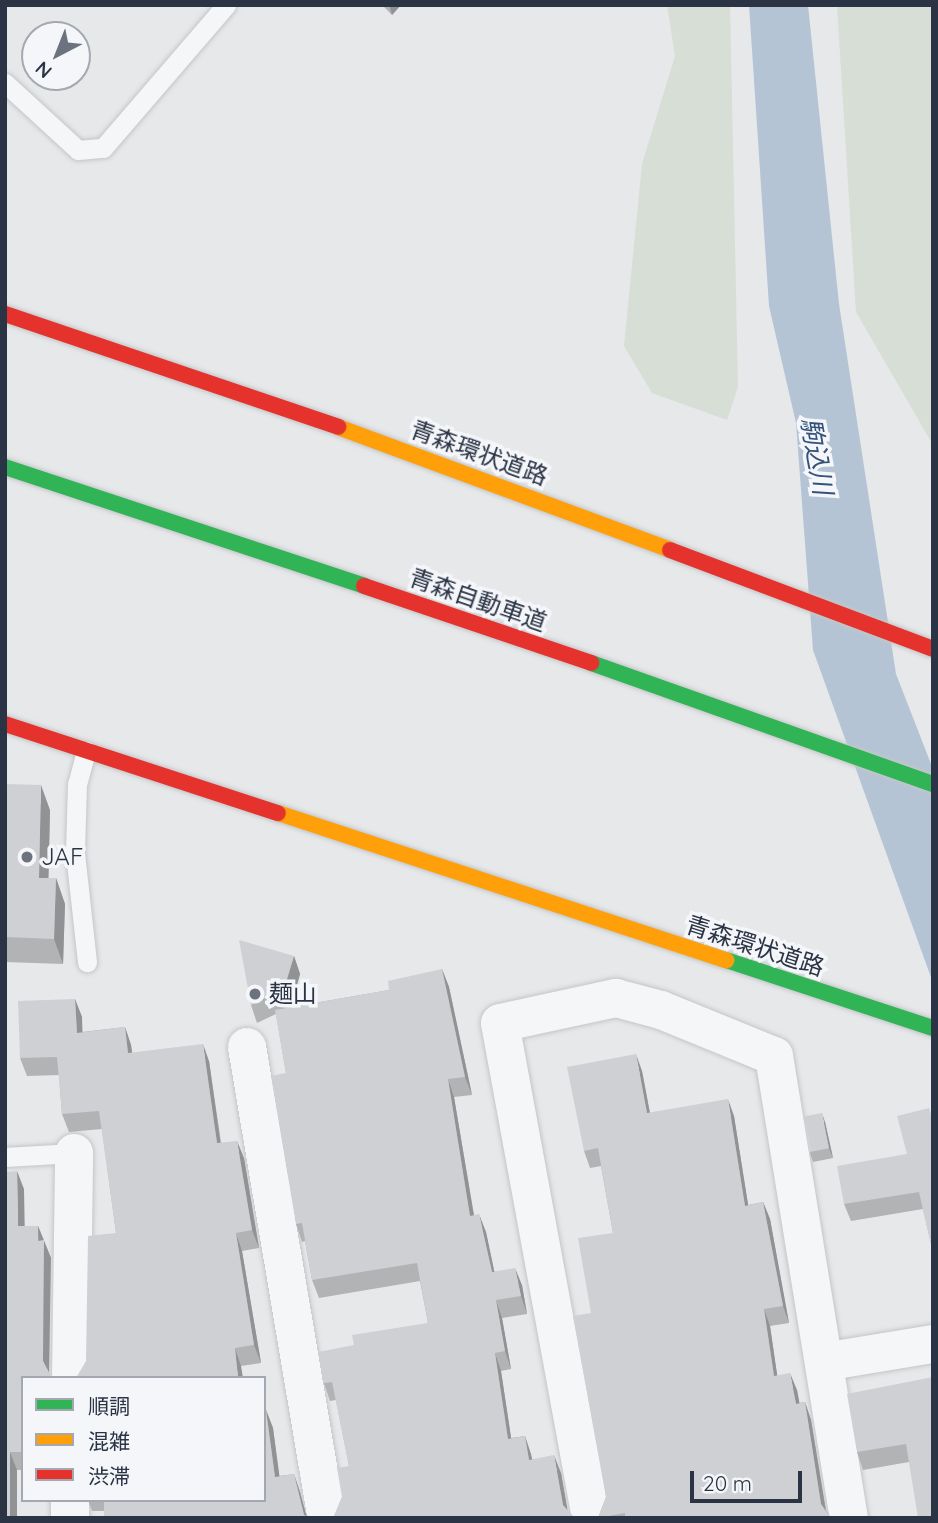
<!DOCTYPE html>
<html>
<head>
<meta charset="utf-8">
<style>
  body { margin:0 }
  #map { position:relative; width:938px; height:1523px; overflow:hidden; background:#e6e8ea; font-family:Quicksand,"Noto Sans JP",sans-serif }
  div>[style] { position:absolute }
  .green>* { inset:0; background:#d6ded6 }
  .water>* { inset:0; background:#b4c4d5 }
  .roads { filter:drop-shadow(0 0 2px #c4c6c8) drop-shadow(0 0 2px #c4c6c8) }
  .lane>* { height:19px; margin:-9.5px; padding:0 9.5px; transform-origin:9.5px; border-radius:9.5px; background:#f5f6f7 }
  .street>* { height:38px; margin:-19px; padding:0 19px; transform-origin:19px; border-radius:19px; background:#f5f6f7 }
  .fast>* { height:16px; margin:-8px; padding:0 8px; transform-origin:8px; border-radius:8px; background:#30b455 }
  .slow>* { height:16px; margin:-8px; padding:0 8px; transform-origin:8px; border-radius:8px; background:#ff9f0a }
  .jam>* { height:16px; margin:-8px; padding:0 8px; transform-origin:8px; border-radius:8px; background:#e5322d }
  .wall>* { inset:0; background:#b1b3b5 }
  .shaded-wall>* { inset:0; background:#909294 }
  .building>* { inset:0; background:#ced0d3; transform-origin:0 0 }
  .dots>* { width:19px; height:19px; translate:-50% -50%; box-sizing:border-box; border:4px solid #f4f6f9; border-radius:50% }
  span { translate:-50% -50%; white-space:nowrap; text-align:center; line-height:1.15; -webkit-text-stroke:7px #f4f6f9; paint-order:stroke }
  .street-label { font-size:24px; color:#2b3445 }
  .poi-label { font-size:24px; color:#2b3445 }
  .left { translate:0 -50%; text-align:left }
  .water-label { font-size:26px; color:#34527a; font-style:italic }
  .frame { position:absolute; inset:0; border:7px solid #2b3445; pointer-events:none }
  .legend { position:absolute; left:21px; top:1376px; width:245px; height:126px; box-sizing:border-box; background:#f4f6f9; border:2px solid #a4a8b1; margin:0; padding:9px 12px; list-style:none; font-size:21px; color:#2b3445 }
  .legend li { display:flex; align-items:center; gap:14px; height:35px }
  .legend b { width:35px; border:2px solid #a4a8b1 }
  .north { position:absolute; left:21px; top:21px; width:70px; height:70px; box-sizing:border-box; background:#f4f6f9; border:2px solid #a4a8b1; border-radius:50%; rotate:222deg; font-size:19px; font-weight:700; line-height:28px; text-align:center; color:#2b3445 }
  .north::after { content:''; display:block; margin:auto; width:24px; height:32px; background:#6c737f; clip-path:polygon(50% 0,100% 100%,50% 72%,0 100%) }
  .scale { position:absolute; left:690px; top:1471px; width:112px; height:32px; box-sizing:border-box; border:4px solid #2b3445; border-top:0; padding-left:9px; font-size:21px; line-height:24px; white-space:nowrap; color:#2b3445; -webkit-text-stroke:5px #f4f6f9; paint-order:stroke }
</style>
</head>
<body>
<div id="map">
  <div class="green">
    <div style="clip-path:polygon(667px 5px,730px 5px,738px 387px,727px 420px,652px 393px,624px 346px,642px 164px,675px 56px)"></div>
    <div style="clip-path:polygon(837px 5px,933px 5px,933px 445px,856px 312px)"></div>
  </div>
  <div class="water">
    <div style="clip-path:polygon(749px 5px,808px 5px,839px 304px,896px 674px,933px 769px,933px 983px,813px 650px,796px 423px,769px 306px)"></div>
  </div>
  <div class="roads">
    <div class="lane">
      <div style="left:5px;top:83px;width:99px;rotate:42.5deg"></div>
      <div style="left:78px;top:150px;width:25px;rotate:-5deg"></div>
      <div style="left:103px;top:148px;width:189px;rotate:-49.3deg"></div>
      <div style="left:86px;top:751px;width:34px;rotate:105deg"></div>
      <div style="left:77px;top:784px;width:69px;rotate:91.7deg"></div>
      <div style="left:75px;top:853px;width:110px;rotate:83.7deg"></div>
      <div style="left:5px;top:1157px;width:69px;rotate:-3.3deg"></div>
    </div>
    <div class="street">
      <div style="left:247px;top:1047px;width:478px;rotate:80.4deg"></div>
      <div style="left:824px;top:1362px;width:110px;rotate:-9.4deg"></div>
      <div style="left:71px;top:1378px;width:225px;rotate:-89.2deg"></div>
      <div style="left:70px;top:1518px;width:18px;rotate:-90deg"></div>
      <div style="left:591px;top:1518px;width:503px;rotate:-100.42deg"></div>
      <div style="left:500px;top:1023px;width:119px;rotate:-12.2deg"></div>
      <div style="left:616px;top:998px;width:47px;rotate:14.9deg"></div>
      <div style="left:661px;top:1010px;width:122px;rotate:22.2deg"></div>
      <div style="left:774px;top:1056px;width:468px;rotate:80.8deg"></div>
    </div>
    <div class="fast">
      <div style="left:5px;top:467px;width:378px;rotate:18.3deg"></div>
      <div style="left:591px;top:663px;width:363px;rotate:19.5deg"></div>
      <div style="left:726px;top:960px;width:218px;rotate:18.2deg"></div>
    </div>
    <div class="slow">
      <div style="left:338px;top:427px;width:354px;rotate:20.3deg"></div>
      <div style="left:278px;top:813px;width:472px;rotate:18.2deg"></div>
    </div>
    <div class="jam">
      <div style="left:5px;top:314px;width:352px;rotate:18.7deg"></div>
      <div style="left:670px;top:550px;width:281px;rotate:20.6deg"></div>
      <div style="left:364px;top:586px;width:240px;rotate:18.7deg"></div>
      <div style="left:5px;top:724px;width:287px;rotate:18.1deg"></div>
    </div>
  </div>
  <div class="wall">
    <div style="clip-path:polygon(382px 5px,401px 5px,392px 15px)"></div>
    <div style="clip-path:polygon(5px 784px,50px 810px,48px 878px,56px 878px,65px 904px,63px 964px,5px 962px)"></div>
    <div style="clip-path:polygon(294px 956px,300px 974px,291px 1007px,389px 990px,442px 969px,449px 987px,472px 1095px,454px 1097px,474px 1215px,486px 1232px,494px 1271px,522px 1285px,527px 1314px,502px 1318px,511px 1369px,501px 1371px,511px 1438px,525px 1436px,532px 1459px,561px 1473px,567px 1509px,334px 1517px,342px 1497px,349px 1466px,336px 1400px,330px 1401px,324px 1383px,354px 1345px,428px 1323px,420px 1281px,319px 1298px,312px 1280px,305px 1241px,302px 1242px,296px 1224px,286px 1073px,276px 1014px,257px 1023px,251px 1005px)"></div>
    <div style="clip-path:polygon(75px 999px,82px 1017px,82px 1032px,125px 1027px,131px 1045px,132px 1053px,209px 1061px,221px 1142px,244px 1158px,259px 1248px,242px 1251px,261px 1363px,241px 1366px,86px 1361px,116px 1233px,102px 1129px,69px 1132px,62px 1114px,59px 1075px,27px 1076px,20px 1058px)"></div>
    <div style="clip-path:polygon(642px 1071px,650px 1113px,734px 1116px,748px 1205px,763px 1202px,770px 1219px,789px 1323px,770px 1326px,777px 1376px,797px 1390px,799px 1403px,805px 1402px,811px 1420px,826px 1510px,831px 1518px,598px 1518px,606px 1497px,591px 1313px,613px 1233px,601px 1166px,590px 1168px,584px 1151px)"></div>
    <div style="clip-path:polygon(933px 1117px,933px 1252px,923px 1209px,851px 1221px,844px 1204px,907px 1154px)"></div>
    <div style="clip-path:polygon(825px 1122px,833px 1158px,813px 1162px,810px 1153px)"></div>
    <div style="clip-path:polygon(24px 1189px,24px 1226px,38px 1226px,51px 1258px,23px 1378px,23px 1470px,17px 1470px,5px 1518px)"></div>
    <div style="clip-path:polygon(933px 1377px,909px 1462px,863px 1470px,857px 1452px)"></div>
    <div style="clip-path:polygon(266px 1410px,273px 1428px,279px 1476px,294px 1474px,300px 1492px,306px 1515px,313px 1518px,104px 1518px,104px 1511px,92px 1511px,88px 1500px,264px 1500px,264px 1411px)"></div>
  </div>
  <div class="shaded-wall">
    <div style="clip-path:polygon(389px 5px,401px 5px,392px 15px)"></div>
    <div style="clip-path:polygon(41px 785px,50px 810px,48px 903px,39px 878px)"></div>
    <div style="clip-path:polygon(56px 878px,65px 904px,63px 964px,54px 939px)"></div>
    <div style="clip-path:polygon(294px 956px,300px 974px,291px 1007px,284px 989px)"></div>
    <div style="clip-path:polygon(442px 969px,449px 987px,472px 1095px,465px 1077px)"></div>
    <div style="clip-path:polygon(75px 999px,82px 1017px,83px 1051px,77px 1033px)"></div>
    <div style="clip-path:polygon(125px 1027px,131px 1045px,135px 1071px,128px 1053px)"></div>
    <div style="clip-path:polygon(203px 1044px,209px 1061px,223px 1161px,217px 1143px)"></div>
    <div style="clip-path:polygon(636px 1054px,642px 1071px,653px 1130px,647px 1113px)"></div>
    <div style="clip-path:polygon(448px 1079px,454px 1097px,477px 1234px,470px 1216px)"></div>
    <div style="clip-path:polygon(728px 1099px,734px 1116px,751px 1223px,745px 1206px)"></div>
    <div style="clip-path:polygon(822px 1113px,825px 1122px,833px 1158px,829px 1148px)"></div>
    <div style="clip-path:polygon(237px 1141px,244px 1158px,259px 1248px,252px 1230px)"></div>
    <div style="clip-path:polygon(17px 1171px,24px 1189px,25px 1244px,18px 1226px)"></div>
    <div style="clip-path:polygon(763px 1202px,770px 1219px,789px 1323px,783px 1306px)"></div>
    <div style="clip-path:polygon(479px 1214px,486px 1232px,498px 1289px,492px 1272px)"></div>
    <div style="clip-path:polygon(38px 1226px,51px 1258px,49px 1378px,43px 1361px)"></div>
    <div style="clip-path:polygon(236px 1233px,242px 1251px,261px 1363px,254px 1345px)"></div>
    <div style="clip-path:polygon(515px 1268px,522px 1285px,527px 1314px,521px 1296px)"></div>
    <div style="clip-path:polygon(496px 1300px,502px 1318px,511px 1369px,505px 1351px)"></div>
    <div style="clip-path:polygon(764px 1309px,770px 1326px,780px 1394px,774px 1376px)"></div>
    <div style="clip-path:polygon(235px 1348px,241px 1366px,243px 1378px,238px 1378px)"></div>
    <div style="clip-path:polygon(495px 1353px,501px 1371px,514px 1457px,508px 1439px)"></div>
    <div style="clip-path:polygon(790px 1373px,797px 1390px,803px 1421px,796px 1404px)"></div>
    <div style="clip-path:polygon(805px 1402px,811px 1420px,827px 1518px,821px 1504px)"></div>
    <div style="clip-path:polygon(266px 1410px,273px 1428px,282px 1495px,275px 1477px)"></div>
    <div style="clip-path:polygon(525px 1436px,531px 1454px,536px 1477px,529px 1460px)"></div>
    <div style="clip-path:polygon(10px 1452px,17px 1470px,17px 1518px,10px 1518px)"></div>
    <div style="clip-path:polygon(554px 1455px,561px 1473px,569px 1518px,563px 1505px)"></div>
    <div style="clip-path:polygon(294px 1474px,300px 1492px,307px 1518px,305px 1518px)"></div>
  </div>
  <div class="building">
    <div style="clip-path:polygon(5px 784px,41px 785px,39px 878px,56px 878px,54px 939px,5px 937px)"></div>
    <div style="clip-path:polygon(239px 940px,294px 956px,284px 989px,251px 1005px)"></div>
    <div style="clip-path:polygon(442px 969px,465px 1077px,448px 1079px,470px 1216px,479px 1214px,492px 1272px,515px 1268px,521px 1296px,496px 1300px,505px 1351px,495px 1353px,508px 1439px,525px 1436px,529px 1460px,554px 1455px,563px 1505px,575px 1518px,333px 1518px,342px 1497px,337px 1468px,349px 1466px,332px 1382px,324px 1383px,318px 1352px,354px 1345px,352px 1335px,428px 1323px,417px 1263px,312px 1280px,302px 1223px,296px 1224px,271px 1076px,286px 1073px,275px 1010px,389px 990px,388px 981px)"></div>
    <div style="clip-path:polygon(75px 999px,77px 1033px,125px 1027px,128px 1053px,203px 1044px,217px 1143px,237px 1141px,252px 1230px,236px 1233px,254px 1345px,235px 1348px,238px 1378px,76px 1378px,86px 1361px,88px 1236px,116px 1233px,99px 1111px,62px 1114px,57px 1057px,20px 1058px,18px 1001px)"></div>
    <div style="clip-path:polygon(636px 1054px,647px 1113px,728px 1099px,745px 1206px,763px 1202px,783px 1306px,764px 1309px,774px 1376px,790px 1373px,796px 1404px,805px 1402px,821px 1504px,831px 1518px,625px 1518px,625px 1513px,598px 1518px,606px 1497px,573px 1316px,591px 1313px,578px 1238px,613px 1233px,598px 1148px,584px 1151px,567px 1067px)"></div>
    <div style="clip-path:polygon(929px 1108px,933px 1121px,933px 1248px,932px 1249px,919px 1192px,844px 1204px,837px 1166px,907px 1154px,897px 1116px)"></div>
    <div style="left:822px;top:1113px;width:36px;height:18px;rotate:79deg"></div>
    <div style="clip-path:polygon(17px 1171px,18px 1226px,38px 1226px,38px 1241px,44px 1240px,43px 1361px,52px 1378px,23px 1378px,23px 1452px,10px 1452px,10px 1518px,5px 1518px,5px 1172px)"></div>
    <div style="clip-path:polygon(933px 1377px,933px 1518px,918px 1518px,906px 1444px,857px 1452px,847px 1394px)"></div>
    <div style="clip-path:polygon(266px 1410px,275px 1477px,294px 1474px,304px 1515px,313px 1518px,104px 1518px,104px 1500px,264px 1500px,264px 1411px)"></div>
  </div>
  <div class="dots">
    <div style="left:27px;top:857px;background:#6c737f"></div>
    <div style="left:255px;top:994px;background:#6c737f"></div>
  </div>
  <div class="street-label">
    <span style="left:479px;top:453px;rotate:20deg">青森環状道路</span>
    <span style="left:478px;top:600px;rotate:19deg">青森自動車道</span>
    <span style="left:755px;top:946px;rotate:18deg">青森環状道路</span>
  </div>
  <div class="poi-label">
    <span class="left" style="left:41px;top:857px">JAF</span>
    <span class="left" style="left:269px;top:994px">麺山</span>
  </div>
  <div class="water-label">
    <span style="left:817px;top:456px;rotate:80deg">駒込川</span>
  </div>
  <div class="frame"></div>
  <ul class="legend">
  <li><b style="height:9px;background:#30b455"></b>順調</li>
  <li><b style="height:9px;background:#ff9f0a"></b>混雑</li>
  <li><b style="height:9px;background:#e5322d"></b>渋滞</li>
  </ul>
  <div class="north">N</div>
  <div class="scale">20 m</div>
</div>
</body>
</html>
